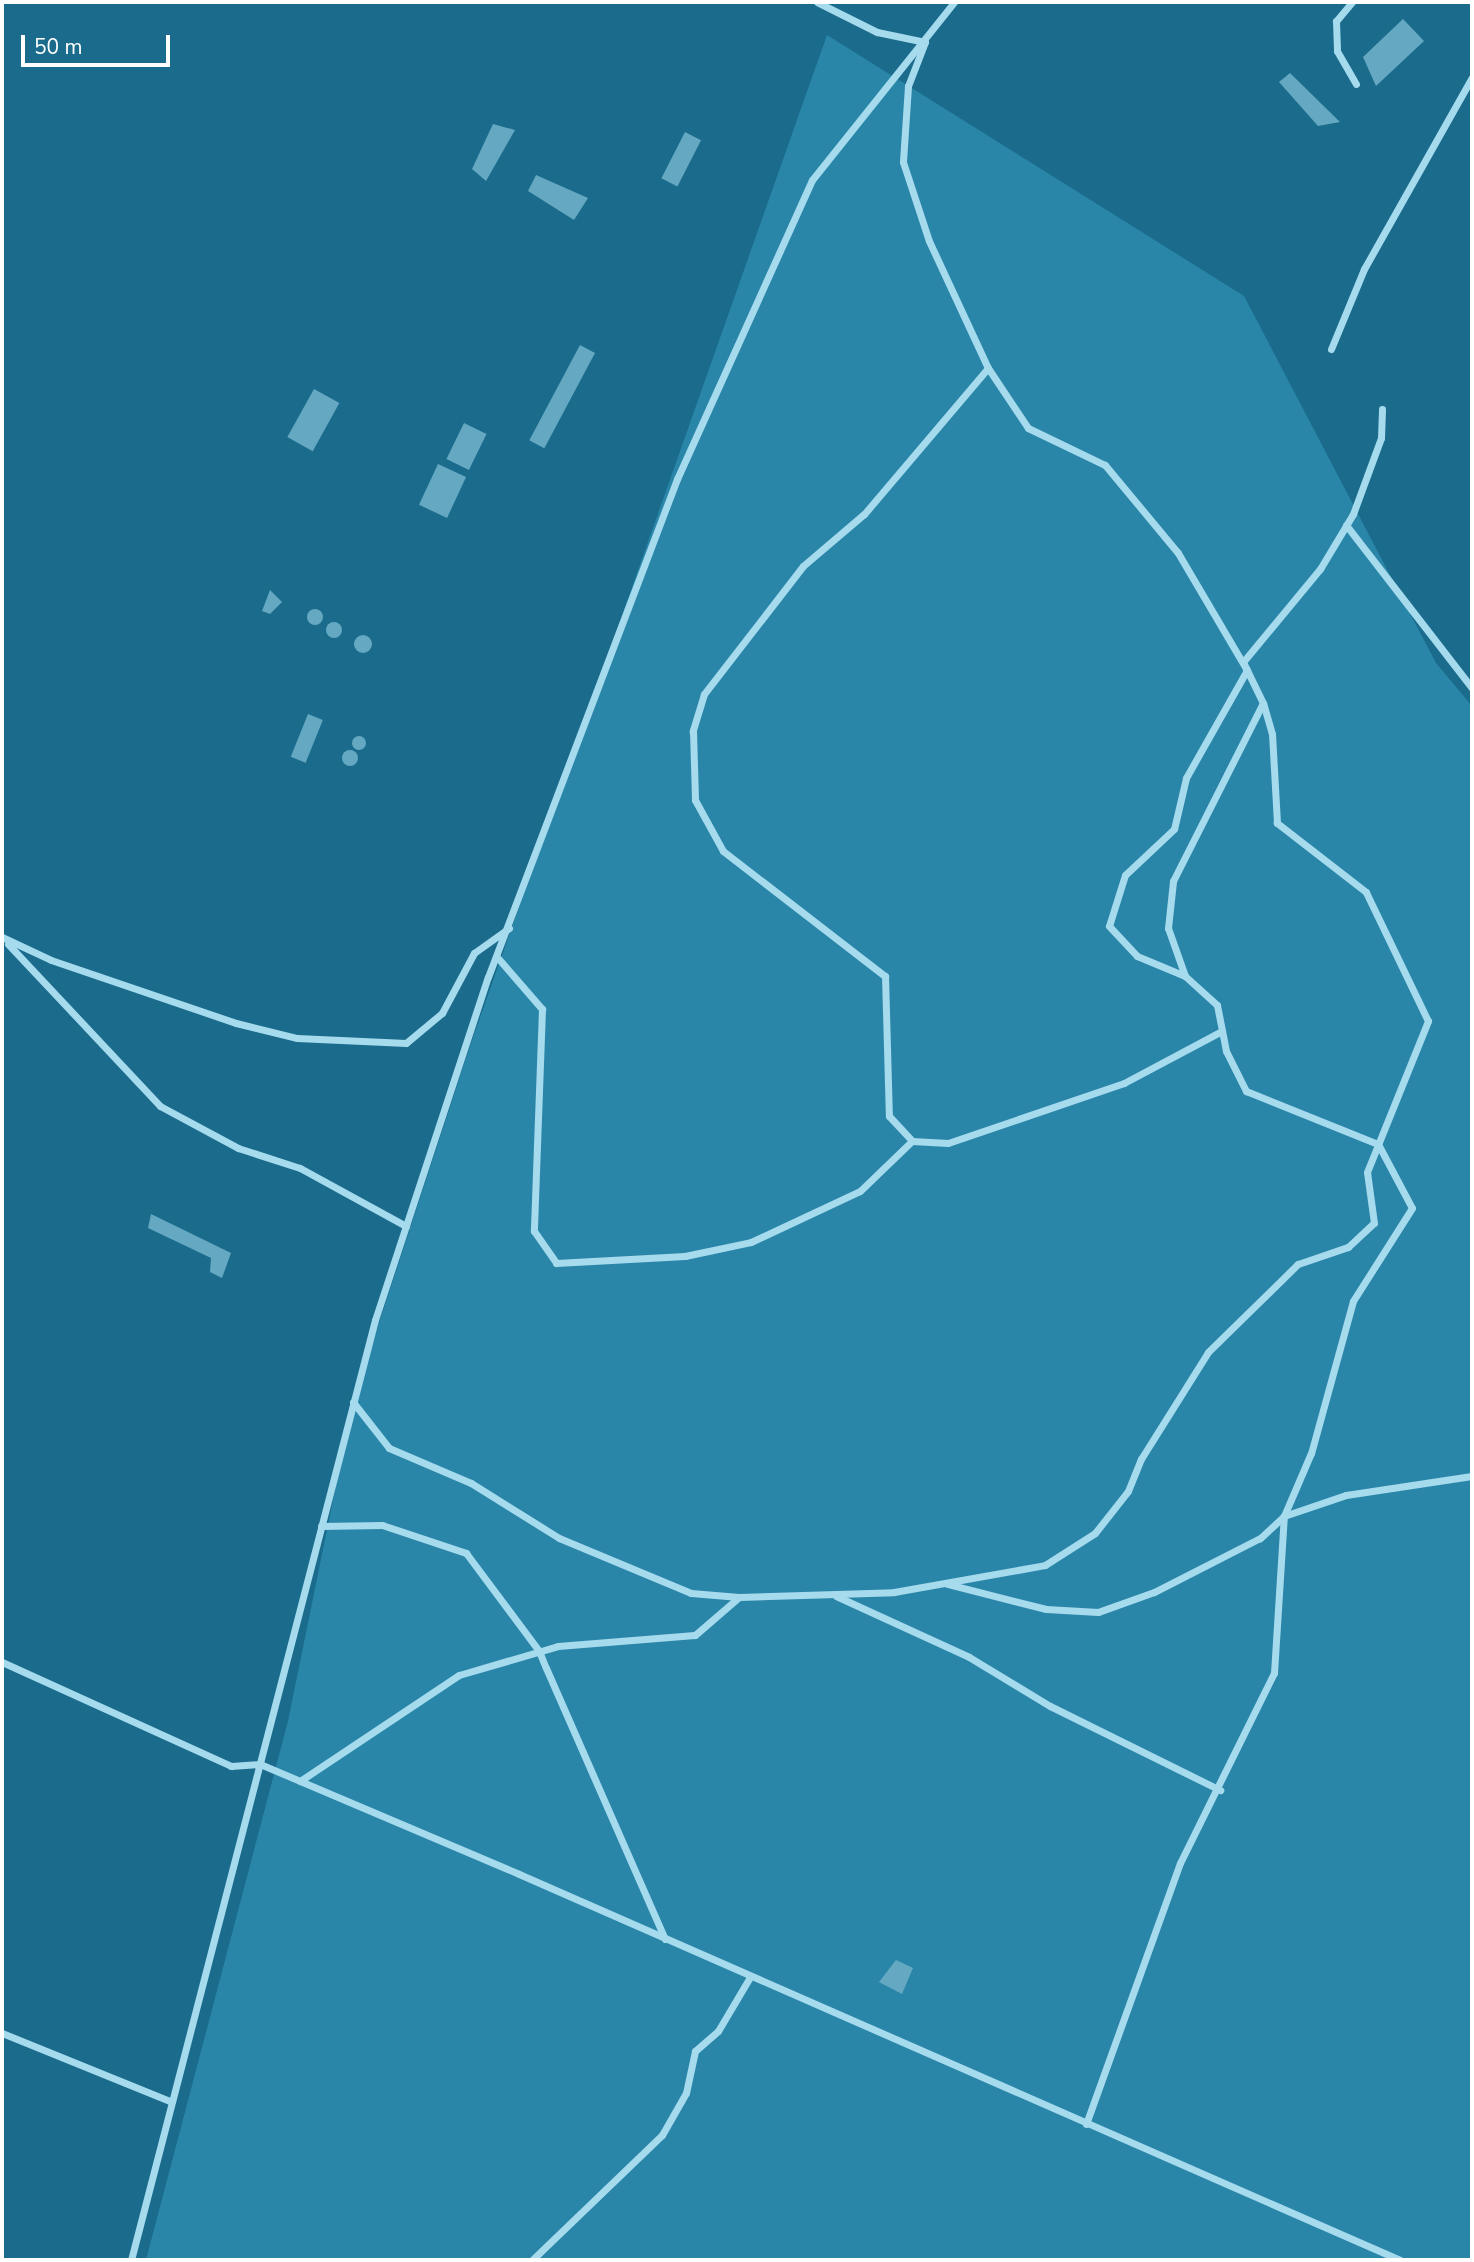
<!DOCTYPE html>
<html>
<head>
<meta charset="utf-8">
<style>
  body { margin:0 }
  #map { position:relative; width:1474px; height:2262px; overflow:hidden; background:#1a6b8c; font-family:"Nunito Sans",sans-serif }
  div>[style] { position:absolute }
  .green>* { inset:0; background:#2a86a8 }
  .building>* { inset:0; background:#65a8c2; transform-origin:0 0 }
  .round { border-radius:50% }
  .street>* { height:7px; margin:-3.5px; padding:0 3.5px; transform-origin:3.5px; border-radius:3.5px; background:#a6daed }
  .street-bridge>* { height:7px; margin:-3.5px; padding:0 3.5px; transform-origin:3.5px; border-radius:3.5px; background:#a6daed }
  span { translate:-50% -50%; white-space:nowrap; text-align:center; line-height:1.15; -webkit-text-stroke:7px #1a6b8c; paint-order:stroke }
  .frame { position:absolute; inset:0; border:4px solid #fff; pointer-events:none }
  .scale { position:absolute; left:21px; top:35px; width:149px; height:32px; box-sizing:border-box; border:4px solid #fff; border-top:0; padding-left:9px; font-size:21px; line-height:24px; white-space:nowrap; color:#fff; -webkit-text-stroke:5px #1a6b8c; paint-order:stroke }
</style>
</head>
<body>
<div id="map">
  <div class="green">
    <div style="clip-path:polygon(827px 35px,1244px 296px,1436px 663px,1472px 706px,1472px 2260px,146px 2260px,288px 1721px,353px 1402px,470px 1046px)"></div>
  </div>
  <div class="building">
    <div style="clip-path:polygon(1403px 19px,1424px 41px,1376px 86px,1363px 57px)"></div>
    <div style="clip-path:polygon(1290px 73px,1340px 122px,1318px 126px,1279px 82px)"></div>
    <div style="clip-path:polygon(493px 124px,515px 130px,486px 181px,472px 169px)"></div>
    <div style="left:685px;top:132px;width:18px;height:52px;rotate:27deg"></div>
    <div style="clip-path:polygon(536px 175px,588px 198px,574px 220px,528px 191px)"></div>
    <div style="left:580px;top:345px;width:17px;height:108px;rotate:28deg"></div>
    <div style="left:314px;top:389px;width:29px;height:55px;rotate:29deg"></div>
    <div style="left:464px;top:423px;width:25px;height:40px;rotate:26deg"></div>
    <div style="left:438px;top:464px;width:31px;height:45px;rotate:25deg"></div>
    <div style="clip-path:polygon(270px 590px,282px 602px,270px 614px,262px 611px)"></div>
    <div class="round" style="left:307px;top:609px;width:16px;height:16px"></div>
    <div class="round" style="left:326px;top:622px;width:16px;height:16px"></div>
    <div class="round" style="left:354px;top:635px;width:18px;height:18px"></div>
    <div style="left:308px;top:714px;width:16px;height:46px;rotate:22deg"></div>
    <div class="round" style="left:352px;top:736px;width:14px;height:14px"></div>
    <div class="round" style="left:342px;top:750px;width:16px;height:16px"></div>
    <div style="clip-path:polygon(151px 1214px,231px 1253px,222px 1278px,210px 1272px,211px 1258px,148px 1228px)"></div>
    <div style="clip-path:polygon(896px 1960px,913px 1968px,902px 1994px,879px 1982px)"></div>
  </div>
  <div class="street">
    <div style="left:817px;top:2px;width:67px;rotate:26.6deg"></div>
    <div style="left:877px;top:32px;width:49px;rotate:11.8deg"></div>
    <div style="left:925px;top:42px;width:47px;rotate:111.1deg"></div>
    <div style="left:908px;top:86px;width:76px;rotate:93.8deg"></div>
    <div style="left:903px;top:162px;width:83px;rotate:71.8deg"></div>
    <div style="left:929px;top:241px;width:140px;rotate:65.1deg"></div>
    <div style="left:988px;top:368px;width:72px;rotate:56.3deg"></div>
    <div style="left:1028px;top:428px;width:85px;rotate:25.7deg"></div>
    <div style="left:1105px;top:465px;width:114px;rotate:50.3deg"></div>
    <div style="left:1178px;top:553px;width:136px;rotate:59.5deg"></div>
    <div style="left:1247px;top:670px;width:124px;rotate:119.5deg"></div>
    <div style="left:1186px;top:778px;width:52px;rotate:103.2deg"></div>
    <div style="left:1174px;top:829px;width:67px;rotate:136.8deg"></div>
    <div style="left:1125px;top:875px;width:53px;rotate:107.4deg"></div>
    <div style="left:1109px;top:926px;width:41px;rotate:47deg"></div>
    <div style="left:1137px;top:956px;width:52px;rotate:22.6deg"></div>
    <div style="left:1185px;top:976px;width:43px;rotate:42.2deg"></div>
    <div style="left:1217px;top:1005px;width:47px;rotate:78.9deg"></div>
    <div style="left:1226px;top:1051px;width:45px;rotate:63.4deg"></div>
    <div style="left:1246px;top:1091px;width:142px;rotate:21.9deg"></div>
    <div style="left:1378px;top:1144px;width:72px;rotate:62deg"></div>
    <div style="left:1412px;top:1208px;width:110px;rotate:122.4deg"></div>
    <div style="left:1353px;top:1301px;width:158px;rotate:105.4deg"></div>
    <div style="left:1311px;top:1453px;width:69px;rotate:113.2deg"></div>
    <div style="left:1284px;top:1516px;width:33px;rotate:137deg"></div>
    <div style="left:1260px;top:1538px;width:119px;rotate:153deg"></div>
    <div style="left:1154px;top:1592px;width:59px;rotate:160.3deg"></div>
    <div style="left:1098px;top:1612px;width:52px;rotate:-176.7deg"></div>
    <div style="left:1046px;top:1609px;width:102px;rotate:-165.8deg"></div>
    <div style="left:1352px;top:2px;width:25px;rotate:130deg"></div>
    <div style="left:1336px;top:21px;width:30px;rotate:88deg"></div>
    <div style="left:1337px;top:51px;width:38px;rotate:60deg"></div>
    <div style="left:1331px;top:349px;width:87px;rotate:-67.6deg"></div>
    <div style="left:1364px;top:269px;width:220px;rotate:-60.6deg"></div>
    <div style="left:988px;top:368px;width:192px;rotate:130.3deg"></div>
    <div style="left:864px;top:514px;width:80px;rotate:139.6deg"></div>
    <div style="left:803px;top:566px;width:162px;rotate:127.7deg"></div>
    <div style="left:704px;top:694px;width:39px;rotate:107deg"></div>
    <div style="left:693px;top:731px;width:69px;rotate:88.3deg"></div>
    <div style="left:695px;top:800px;width:58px;rotate:61.2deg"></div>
    <div style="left:723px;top:851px;width:205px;rotate:37.7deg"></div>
    <div style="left:885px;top:976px;width:140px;rotate:88.4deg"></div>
    <div style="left:889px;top:1116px;width:34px;rotate:47deg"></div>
    <div style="left:912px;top:1141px;width:36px;rotate:3deg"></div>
    <div style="left:948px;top:1143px;width:186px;rotate:-18.8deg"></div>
    <div style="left:1124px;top:1083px;width:111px;rotate:-28deg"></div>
    <div style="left:1346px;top:525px;width:206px;rotate:52.3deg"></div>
    <div style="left:2px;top:937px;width:54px;rotate:25.1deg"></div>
    <div style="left:51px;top:960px;width:195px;rotate:18.8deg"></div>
    <div style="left:236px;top:1023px;width:63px;rotate:13.8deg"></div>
    <div style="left:297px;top:1038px;width:109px;rotate:2.6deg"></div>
    <div style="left:406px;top:1043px;width:47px;rotate:-39.8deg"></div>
    <div style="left:442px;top:1013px;width:68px;rotate:-61.9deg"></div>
    <div style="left:474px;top:953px;width:43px;rotate:-35.5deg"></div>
    <div style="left:8px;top:944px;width:222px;rotate:46.8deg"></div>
    <div style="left:160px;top:1106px;width:89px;rotate:28.3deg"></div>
    <div style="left:238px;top:1148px;width:65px;rotate:17.9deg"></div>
    <div style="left:300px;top:1168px;width:121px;rotate:28.7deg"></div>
    <div style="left:497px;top:957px;width:69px;rotate:49.1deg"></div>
    <div style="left:542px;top:1009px;width:222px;rotate:92.1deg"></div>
    <div style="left:534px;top:1231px;width:39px;rotate:55deg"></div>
    <div style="left:556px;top:1263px;width:129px;rotate:-3.1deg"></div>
    <div style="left:685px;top:1256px;width:67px;rotate:-12deg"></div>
    <div style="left:751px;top:1242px;width:120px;rotate:-25.1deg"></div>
    <div style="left:860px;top:1191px;width:72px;rotate:-43.9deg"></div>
    <div style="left:1185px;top:976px;width:51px;rotate:-109.5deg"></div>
    <div style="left:1168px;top:928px;width:47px;rotate:-83.9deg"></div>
    <div style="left:1173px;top:881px;width:199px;rotate:-63.2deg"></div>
    <div style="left:1263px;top:703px;width:46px;rotate:-116deg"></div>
    <div style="left:1243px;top:662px;width:121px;rotate:-50.4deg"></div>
    <div style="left:1320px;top:569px;width:64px;rotate:-59deg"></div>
    <div style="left:1353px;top:514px;width:81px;rotate:-69.8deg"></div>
    <div style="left:1381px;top:438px;width:29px;rotate:-88deg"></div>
    <div style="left:353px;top:1402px;width:58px;rotate:52deg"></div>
    <div style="left:389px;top:1448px;width:89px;rotate:23.1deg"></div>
    <div style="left:471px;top:1483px;width:104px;rotate:32deg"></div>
    <div style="left:559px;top:1538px;width:143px;rotate:22.6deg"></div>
    <div style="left:691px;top:1593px;width:48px;rotate:4.8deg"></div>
    <div style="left:321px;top:1526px;width:61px;rotate:-0.9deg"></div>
    <div style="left:382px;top:1525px;width:89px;rotate:18.4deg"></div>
    <div style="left:466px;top:1553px;width:122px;rotate:53.3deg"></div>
    <div style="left:836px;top:1596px;width:146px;rotate:24.6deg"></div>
    <div style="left:969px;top:1657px;width:95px;rotate:31.2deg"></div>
    <div style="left:1050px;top:1706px;width:190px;rotate:26.3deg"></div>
    <div style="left:2px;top:1662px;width:252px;rotate:24.4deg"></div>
    <div style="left:231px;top:1766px;width:29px;rotate:-4deg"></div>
    <div style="left:260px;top:1764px;width:281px;rotate:23deg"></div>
    <div style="left:519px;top:1874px;width:962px;rotate:23.66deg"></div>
    <div style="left:546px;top:1668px;width:296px;rotate:66.3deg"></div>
    <div style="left:300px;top:1781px;width:191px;rotate:-33.7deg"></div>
    <div style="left:459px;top:1675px;width:103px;rotate:-16.3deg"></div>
    <div style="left:558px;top:1646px;width:137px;rotate:-4.6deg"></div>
    <div style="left:695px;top:1635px;width:58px;rotate:-40.8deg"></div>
    <div style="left:739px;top:1597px;width:155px;rotate:-1.8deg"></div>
    <div style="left:894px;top:1592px;width:153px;rotate:-10.1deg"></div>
    <div style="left:1045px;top:1565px;width:59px;rotate:-32.6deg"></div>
    <div style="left:1095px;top:1533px;width:53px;rotate:-51.8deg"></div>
    <div style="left:1128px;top:1491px;width:35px;rotate:-68deg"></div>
    <div style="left:1141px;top:1459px;width:126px;rotate:-57.9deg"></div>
    <div style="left:1208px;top:1352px;width:126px;rotate:-44.4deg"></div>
    <div style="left:1298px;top:1264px;width:53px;rotate:-18.8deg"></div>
    <div style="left:1348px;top:1247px;width:35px;rotate:-43deg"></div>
    <div style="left:1374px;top:1223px;width:51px;rotate:-97.8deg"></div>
    <div style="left:1367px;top:1172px;width:163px;rotate:-68deg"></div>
    <div style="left:1428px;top:1021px;width:143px;rotate:-115.7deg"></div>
    <div style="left:1366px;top:892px;width:113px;rotate:-142.2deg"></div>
    <div style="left:1277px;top:823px;width:89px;rotate:-93.2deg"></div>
    <div style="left:1272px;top:734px;width:32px;rotate:-106deg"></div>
    <div style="left:2px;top:2033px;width:183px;rotate:22.1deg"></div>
    <div style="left:1086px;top:2124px;width:277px;rotate:-70.2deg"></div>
    <div style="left:1180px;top:1863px;width:212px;rotate:-63.7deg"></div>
    <div style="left:1274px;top:1673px;width:157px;rotate:-86.4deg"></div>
    <div style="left:1284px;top:1516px;width:65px;rotate:-18.7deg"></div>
    <div style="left:1346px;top:1495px;width:127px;rotate:-8.6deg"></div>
    <div style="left:131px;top:2260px;width:971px;rotate:-75.45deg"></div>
    <div style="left:375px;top:1320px;width:361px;rotate:-71.8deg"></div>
    <div style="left:488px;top:977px;width:533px;rotate:-69.22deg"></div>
    <div style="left:677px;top:479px;width:328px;rotate:-65.7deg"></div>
    <div style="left:812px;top:180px;width:228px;rotate:-51.4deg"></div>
    <div style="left:532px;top:2260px;width:180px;rotate:-43.9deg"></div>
    <div style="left:662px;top:2135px;width:48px;rotate:-60.3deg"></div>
    <div style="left:686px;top:2093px;width:43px;rotate:-77.9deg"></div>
    <div style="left:695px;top:2051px;width:30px;rotate:-41deg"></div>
    <div style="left:718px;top:2031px;width:63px;rotate:-59.3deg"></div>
  </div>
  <div class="street-bridge">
    <div style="left:539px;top:1651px;width:18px;rotate:68deg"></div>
  </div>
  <div class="frame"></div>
  <div class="scale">50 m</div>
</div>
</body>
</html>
